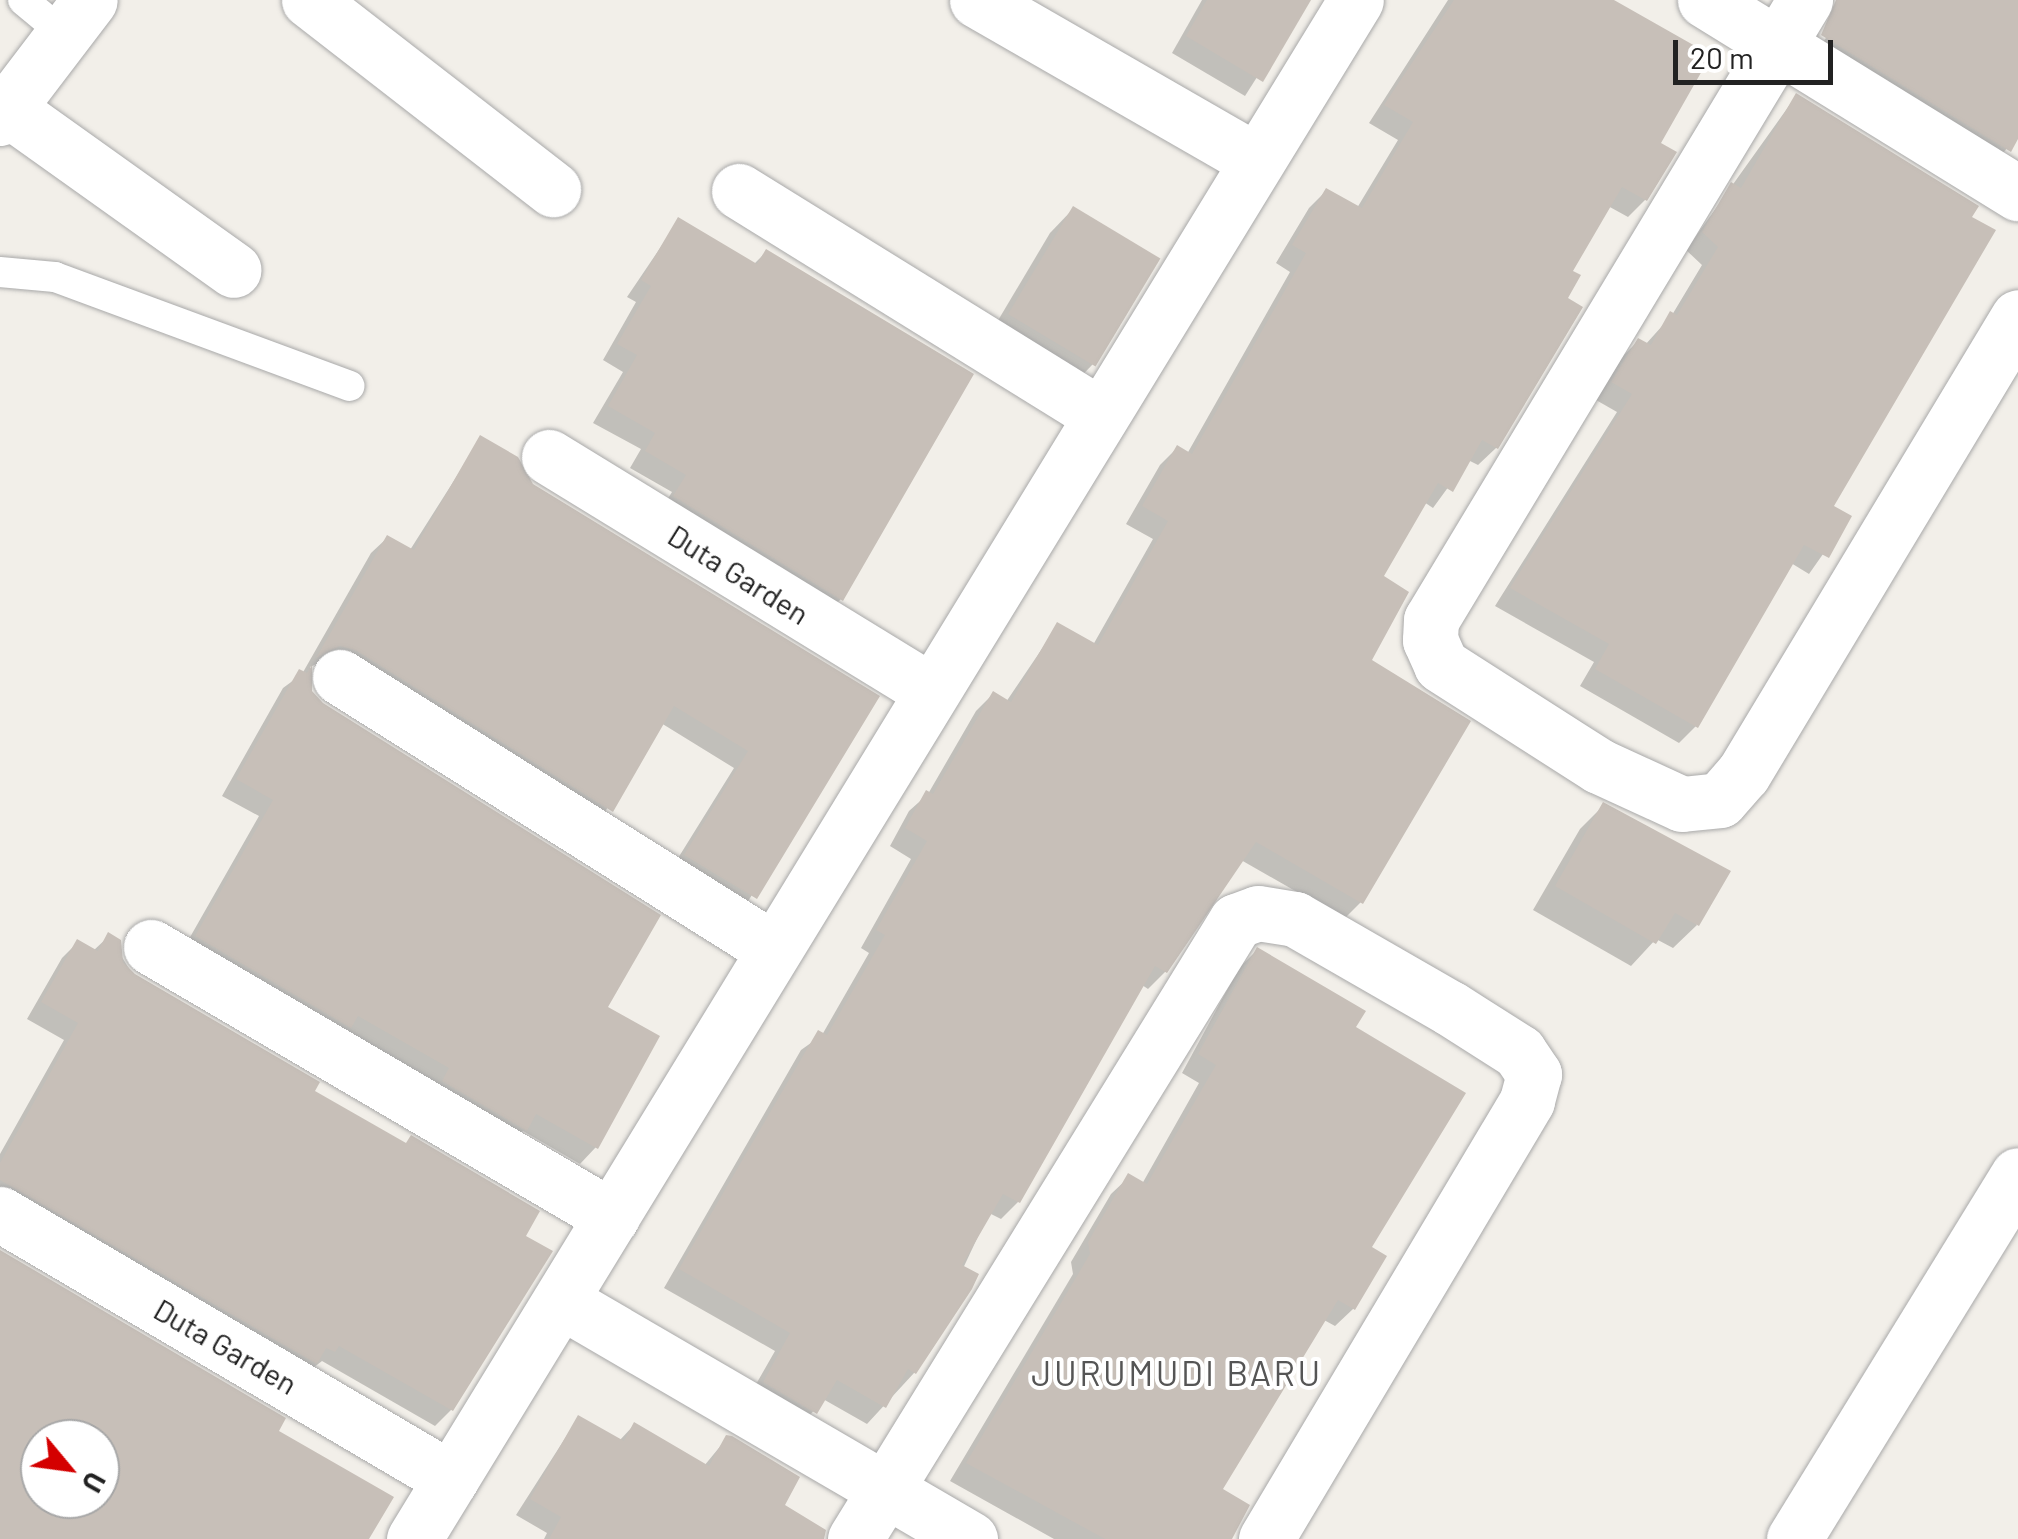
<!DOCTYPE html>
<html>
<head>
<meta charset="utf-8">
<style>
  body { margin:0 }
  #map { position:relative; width:2018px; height:1539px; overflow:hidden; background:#f2efe9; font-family:Barlow,sans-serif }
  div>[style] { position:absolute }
  .shadow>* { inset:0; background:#0003 }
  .building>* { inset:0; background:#c7bfb8; transform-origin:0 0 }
  .roads { filter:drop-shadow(0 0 2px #a9a9a9) drop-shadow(0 0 2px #a9a9a9) }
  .service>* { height:30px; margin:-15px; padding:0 15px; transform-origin:15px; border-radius:15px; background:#fff }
  .minor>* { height:55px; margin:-27.5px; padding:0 27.5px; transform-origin:27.5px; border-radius:27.5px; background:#fff }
  .tertiary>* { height:55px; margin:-27.5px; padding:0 27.5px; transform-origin:27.5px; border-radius:27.5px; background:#fff }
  span { translate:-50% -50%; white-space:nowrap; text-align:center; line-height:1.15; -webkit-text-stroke:8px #fff; paint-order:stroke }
  .street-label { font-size:30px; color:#222 }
  .quarter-label { font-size:35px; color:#555; letter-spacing:2.5px }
  .north { position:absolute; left:20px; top:1419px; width:100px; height:100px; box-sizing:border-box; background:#fff; border:2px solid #a7a7a7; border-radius:50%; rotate:119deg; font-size:28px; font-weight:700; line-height:40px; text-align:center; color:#222 }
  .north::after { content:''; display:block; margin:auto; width:35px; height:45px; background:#d40000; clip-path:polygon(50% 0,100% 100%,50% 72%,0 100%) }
  .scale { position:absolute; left:1673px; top:40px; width:160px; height:45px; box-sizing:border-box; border:5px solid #222; border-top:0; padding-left:12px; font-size:30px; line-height:35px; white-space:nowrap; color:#222; -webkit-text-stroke:8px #fff; paint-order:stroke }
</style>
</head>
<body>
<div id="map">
  <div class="shadow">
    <div style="clip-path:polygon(1202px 0,1306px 0,1245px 96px,1172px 53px)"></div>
    <div style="clip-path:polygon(1448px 0,1611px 0,1658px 144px,1645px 200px,1628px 217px,1608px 206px,1570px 272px,1496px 448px,1478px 465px,1468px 460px,1433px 508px,1424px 502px,1381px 577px,1369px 660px,1361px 902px,1344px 919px,1241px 860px,1165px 972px,1148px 989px,1142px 985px,1018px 1202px,1001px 1219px,989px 1213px,914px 1373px,867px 1424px,823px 1399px,798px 1430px,747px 1400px,775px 1351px,664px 1288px,801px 1050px,822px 1035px,869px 953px,861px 948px,911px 859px,890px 846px,909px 811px,928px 794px,976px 711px,993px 694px,1006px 702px,1058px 625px,1093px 645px,1153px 539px,1126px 524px,1160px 465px,1177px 448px,1187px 454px,1290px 272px,1276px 263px,1309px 208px,1326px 191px,1357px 208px,1398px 140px,1369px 123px)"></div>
    <div style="clip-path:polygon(2018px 0,2018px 134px,1993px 166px,1813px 56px,1841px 17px)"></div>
    <div style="clip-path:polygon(1796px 96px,1831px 507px,1849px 517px,1809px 574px,1791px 563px,1696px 726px,1679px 743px,1580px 686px,1594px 662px,1495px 606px,1617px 412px,1596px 400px,1621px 358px,1638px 341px,1645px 345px,1672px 315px,1702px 265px,1686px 250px)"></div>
    <div style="clip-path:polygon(1073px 209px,1093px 364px,1070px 388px,987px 339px,1050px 233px)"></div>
    <div style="clip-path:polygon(679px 220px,753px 265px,766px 252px,841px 599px,825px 615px,659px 513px,672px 492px,630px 468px,641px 449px,593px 423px,623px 372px,603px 360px,636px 302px,627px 297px)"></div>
    <div style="clip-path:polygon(481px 438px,531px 485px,876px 697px,740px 914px,670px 871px,734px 768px,661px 723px,596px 826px,323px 661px,310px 667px,310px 692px,605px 1008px,596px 1147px,580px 1164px,523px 1131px,508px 1145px,181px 953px,259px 816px,222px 796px,283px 688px,302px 674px,371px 553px,387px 538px,410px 550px)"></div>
    <div style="clip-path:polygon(1604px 805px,1697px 925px,1673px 948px,1656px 939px,1631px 966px,1533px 910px,1580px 829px)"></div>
    <div style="clip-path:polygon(109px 936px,133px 975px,523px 1237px,451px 1410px,435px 1426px,322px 1361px,299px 1379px,0 1203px,0 1154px,64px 1040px,27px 1019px,62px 958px,78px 942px,93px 951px)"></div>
    <div style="clip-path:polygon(1257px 950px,1353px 1028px,1368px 1247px,1353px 1309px,1335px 1326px,1324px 1320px,1220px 1490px,1229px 1539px,1054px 1539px,950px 1481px,1073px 1274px,1071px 1262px,1111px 1194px,1129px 1177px,1142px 1184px,1199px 1083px,1182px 1073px,1239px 968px)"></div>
    <div style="clip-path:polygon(578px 1418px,619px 1441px,634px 1425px,704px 1466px,727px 1438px,781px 1506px,789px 1539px,544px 1539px,547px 1533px,516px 1515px)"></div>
  </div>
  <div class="building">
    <div style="clip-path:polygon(1207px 0,1311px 0,1263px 82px,1186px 36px)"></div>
    <div style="clip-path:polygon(1454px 0,1614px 0,1711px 55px,1661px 143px,1677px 152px,1647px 201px,1622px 187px,1573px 271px,1581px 275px,1568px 298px,1583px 307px,1498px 449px,1482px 440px,1453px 492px,1438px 483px,1384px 576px,1409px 592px,1372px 660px,1471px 721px,1363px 904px,1256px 842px,1167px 973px,1155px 966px,1020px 1203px,1003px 1194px,962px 1265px,979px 1274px,972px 1289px,916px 1374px,908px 1369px,886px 1408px,837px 1380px,817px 1414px,763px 1382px,790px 1333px,679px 1269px,818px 1030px,827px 1035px,885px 935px,876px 930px,927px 841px,905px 828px,926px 790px,933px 794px,993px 691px,1011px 702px,1057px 622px,1098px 645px,1168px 521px,1142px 506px,1177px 445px,1192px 454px,1306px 253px,1292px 245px,1326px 188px,1362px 208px,1413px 122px,1384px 105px)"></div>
    <div style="clip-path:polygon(1836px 0,2018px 0,2018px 139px,2011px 152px,1821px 35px)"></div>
    <div style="clip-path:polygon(1796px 93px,1979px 206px,1972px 217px,1996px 230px,1834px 506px,1852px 516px,1829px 558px,1804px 545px,1698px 728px,1595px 669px,1609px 644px,1510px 588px,1632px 394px,1611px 382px,1638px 338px,1651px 345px,1670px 311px,1677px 315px,1718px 247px,1702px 232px,1731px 182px,1741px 188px)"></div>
    <div style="left:1073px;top:206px;width:102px;height:126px;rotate:31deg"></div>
    <div style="clip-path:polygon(678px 217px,757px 264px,766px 249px,974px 374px,843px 601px,673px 496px,686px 475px,645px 451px,655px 433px,608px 406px,637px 355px,617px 344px,651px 286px,641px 280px)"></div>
    <div style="clip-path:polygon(480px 435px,518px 457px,533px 484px,880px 696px,757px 899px,684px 855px,748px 751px,674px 706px,613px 812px,357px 651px,340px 646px,316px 658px,387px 535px,414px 550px)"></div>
    <div style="clip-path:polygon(312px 665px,312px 691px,323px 703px,661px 915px,608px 1007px,660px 1036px,598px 1149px,536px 1114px,527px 1131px,442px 1081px,449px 1068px,358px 1016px,351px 1028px,195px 936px,273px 800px,236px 779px,299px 669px,307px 673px)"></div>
    <div style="clip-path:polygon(1603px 802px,1731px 871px,1699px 926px,1675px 913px,1656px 944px,1555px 886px)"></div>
    <div style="clip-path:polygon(108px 932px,121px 940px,123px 962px,135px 974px,320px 1082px,315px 1091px,406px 1143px,411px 1135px,540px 1211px,526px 1236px,553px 1251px,453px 1411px,339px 1346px,335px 1352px,326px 1348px,317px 1364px,0 1180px,0 1163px,78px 1023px,41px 1002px,77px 939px,98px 951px)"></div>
    <div style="clip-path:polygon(1257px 947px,1366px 1011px,1356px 1027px,1466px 1093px,1372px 1247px,1387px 1256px,1355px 1310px,1338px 1300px,1223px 1489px,1250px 1505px,1232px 1539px,1105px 1539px,966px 1463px,1090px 1254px,1088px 1242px,1128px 1173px,1147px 1184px,1216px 1065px,1198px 1054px)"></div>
    <div style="clip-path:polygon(evenodd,0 1250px,286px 1418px,279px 1431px,394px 1497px,369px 1539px,0 1539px,0 1250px,40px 1439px,100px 1439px,100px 1499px,40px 1499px,40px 1439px)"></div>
    <div style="clip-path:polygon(578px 1415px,624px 1441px,634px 1422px,709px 1466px,726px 1435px,732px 1436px,800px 1477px,785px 1505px,826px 1530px,824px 1539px,549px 1539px,561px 1517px,530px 1499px)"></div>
  </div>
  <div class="roads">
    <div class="service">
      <div style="left:23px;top:0;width:53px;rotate:39.7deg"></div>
      <div style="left:0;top:272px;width:55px;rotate:5.2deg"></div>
      <div style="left:55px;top:277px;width:314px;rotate:20.3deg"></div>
    </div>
    <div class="minor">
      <div style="left:309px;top:0;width:309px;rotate:37.8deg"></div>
      <div style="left:977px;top:0;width:321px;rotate:29.9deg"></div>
      <div style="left:1705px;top:0;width:368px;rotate:31.7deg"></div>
      <div style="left:1805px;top:0;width:724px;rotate:121.1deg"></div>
      <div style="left:1431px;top:620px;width:20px;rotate:93deg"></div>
      <div style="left:1430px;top:640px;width:27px;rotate:66deg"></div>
      <div style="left:1441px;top:665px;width:188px;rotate:32.6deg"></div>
      <div style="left:1599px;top:766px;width:91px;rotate:24.6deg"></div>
      <div style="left:1682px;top:804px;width:38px;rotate:-6deg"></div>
      <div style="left:1720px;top:800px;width:35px;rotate:-49deg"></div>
      <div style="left:1743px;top:774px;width:533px;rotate:-58.96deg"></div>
      <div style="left:8px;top:109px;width:277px;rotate:35.5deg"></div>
      <div style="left:739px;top:191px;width:423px;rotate:31.8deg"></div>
      <div style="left:549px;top:457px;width:446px;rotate:31.5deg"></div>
      <div style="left:340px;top:677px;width:511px;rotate:32.14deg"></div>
      <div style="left:151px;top:947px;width:534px;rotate:30.36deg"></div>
      <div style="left:0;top:1214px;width:523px;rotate:30.44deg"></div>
      <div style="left:563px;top:1302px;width:471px;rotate:30.2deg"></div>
      <div style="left:414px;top:1539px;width:1804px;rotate:-58.53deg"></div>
      <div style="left:855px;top:1539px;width:726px;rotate:-58.35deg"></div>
      <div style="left:1236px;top:921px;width:23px;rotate:-20deg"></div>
      <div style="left:1258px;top:913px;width:37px;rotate:9deg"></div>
      <div style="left:1295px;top:919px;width:179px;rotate:29.9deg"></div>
      <div style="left:1450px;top:1008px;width:82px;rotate:32.5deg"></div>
      <div style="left:1519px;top:1052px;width:27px;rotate:56deg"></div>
      <div style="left:1534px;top:1074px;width:28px;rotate:105deg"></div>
      <div style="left:1527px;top:1101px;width:510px;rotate:120.79deg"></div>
    </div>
    <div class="tertiary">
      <div style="left:0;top:118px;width:148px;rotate:-52.7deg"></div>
      <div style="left:1794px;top:1539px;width:427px;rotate:-58.4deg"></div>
    </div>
  </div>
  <div class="street-label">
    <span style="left:739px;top:574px;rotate:32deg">Duta Garden</span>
    <span style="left:226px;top:1346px;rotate:30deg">Duta Garden</span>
  </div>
  <div class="quarter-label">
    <span style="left:1177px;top:1372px">JURUMUDI BARU</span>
  </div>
  <div class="north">U</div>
  <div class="scale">20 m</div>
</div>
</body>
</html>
